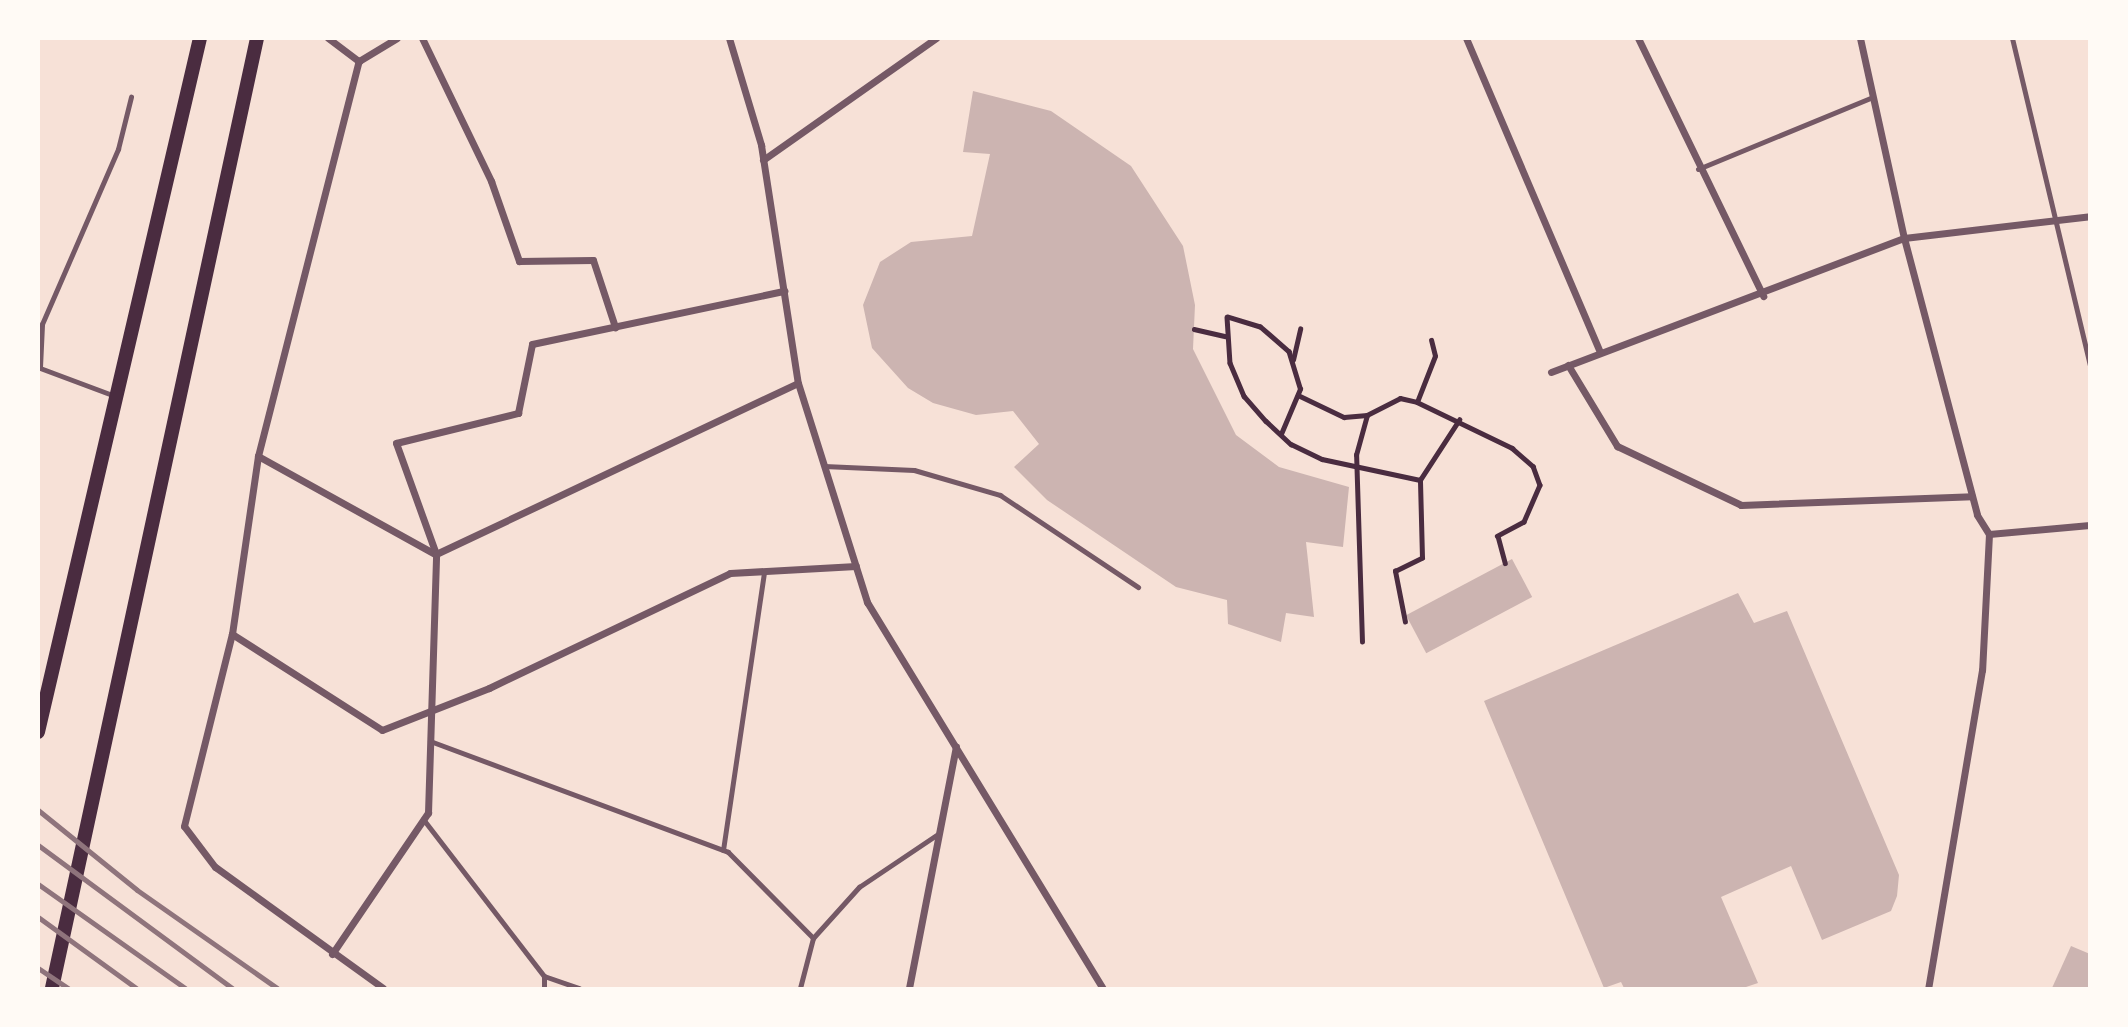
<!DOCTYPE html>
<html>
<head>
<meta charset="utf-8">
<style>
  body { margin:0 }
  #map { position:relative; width:2128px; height:1027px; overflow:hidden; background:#f7e1d7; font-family:"Exo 2",sans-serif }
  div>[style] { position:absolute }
  .building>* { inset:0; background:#ccb4b1; transform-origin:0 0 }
  .path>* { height:4.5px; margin:-2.25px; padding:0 2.25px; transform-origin:2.25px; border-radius:2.25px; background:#4a2c40 }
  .service>* { height:5px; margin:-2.5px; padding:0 2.5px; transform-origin:2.5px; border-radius:2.5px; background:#755966 }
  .minor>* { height:7px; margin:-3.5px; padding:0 3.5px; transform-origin:3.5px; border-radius:3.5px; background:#755966 }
  .secondary>* { height:14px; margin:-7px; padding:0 7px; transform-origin:7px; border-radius:7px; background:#4a2c40 }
  .rail>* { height:5px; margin:-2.5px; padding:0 2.5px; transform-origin:2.5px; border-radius:2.5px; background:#8f747c }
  span { translate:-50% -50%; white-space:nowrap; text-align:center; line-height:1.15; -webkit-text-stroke:6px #fffaf5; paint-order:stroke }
  .frame { position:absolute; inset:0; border:40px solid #fffaf5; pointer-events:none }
</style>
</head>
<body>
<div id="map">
  <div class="building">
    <div style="clip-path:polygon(973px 91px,1051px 111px,1131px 166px,1183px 246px,1195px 305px,1193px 349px,1236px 435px,1279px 467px,1349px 487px,1343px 547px,1306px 542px,1314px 617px,1286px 613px,1281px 642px,1228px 624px,1227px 600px,1176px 587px,1047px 500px,1014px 467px,1039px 444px,1013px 411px,976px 415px,933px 403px,908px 388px,872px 348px,863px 305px,880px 262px,911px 242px,972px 236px,990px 154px,963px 152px)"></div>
    <div style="left:1512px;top:559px;width:43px;height:120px;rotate:62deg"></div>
    <div style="clip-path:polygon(1738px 593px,1754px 623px,1787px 611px,1899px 875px,1897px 896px,1891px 911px,1822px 940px,1791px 866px,1721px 897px,1758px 983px,1743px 988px,1624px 988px,1621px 982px,1604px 988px,1484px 701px)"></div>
    <div style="clip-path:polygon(2071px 946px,2090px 954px,2090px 988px,2052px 988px)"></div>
  </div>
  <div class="path">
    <div style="left:1194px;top:329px;width:32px;rotate:13deg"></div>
    <div style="left:1293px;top:360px;width:32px;rotate:-77deg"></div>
    <div style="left:1298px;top:395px;width:51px;rotate:25.6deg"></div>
    <div style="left:1344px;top:417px;width:23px;rotate:-5deg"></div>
    <div style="left:1367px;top:415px;width:37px;rotate:-27deg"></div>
    <div style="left:1400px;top:398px;width:17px;rotate:13deg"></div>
    <div style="left:1417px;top:402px;width:106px;rotate:25.8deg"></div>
    <div style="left:1512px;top:448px;width:28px;rotate:41deg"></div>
    <div style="left:1533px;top:466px;width:20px;rotate:70deg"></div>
    <div style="left:1540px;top:485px;width:40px;rotate:113.4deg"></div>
    <div style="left:1524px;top:522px;width:30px;rotate:152deg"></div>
    <div style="left:1498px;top:536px;width:28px;rotate:75deg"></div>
    <div style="left:1417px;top:402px;width:49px;rotate:-68.6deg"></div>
    <div style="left:1435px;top:356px;width:16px;rotate:-104deg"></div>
    <div style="left:1281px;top:434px;width:49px;rotate:-67.1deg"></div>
    <div style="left:1300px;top:389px;width:39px;rotate:-107deg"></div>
    <div style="left:1289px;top:352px;width:38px;rotate:-139deg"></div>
    <div style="left:1260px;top:327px;width:34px;rotate:-163deg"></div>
    <div style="left:1227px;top:317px;width:46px;rotate:86.3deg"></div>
    <div style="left:1230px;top:363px;width:36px;rotate:67deg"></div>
    <div style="left:1244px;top:396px;width:33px;rotate:49deg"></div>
    <div style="left:1266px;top:421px;width:34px;rotate:43deg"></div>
    <div style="left:1291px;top:444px;width:34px;rotate:26deg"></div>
    <div style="left:1322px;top:459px;width:100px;rotate:12.1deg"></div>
    <div style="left:1405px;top:622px;width:52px;rotate:-101.1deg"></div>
    <div style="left:1395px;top:571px;width:30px;rotate:-26deg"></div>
    <div style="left:1422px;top:558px;width:78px;rotate:-91.5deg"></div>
    <div style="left:1420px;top:480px;width:72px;rotate:-57deg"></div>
    <div style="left:1362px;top:642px;width:187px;rotate:-91.8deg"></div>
    <div style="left:1356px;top:455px;width:41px;rotate:-74.6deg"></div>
  </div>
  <div class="service">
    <div style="left:2012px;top:38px;width:337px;rotate:76.6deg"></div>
    <div style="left:1698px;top:169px;width:189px;rotate:-22.4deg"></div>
    <div style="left:40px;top:367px;width:43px;rotate:-87.3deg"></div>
    <div style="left:42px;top:324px;width:191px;rotate:-66.5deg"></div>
    <div style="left:118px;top:149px;width:54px;rotate:-76deg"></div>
    <div style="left:40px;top:368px;width:80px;rotate:20.5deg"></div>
    <div style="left:824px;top:466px;width:90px;rotate:2.5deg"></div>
    <div style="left:914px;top:470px;width:90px;rotate:16.2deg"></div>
    <div style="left:1000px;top:495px;width:166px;rotate:33.7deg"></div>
    <div style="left:430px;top:741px;width:318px;rotate:20.4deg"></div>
    <div style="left:728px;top:852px;width:121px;rotate:45.3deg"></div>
    <div style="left:423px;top:819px;width:198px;rotate:52.4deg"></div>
    <div style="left:723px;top:850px;width:282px;rotate:-81.6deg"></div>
    <div style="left:544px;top:988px;width:12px;rotate:-90deg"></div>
    <div style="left:544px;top:976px;width:37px;rotate:19deg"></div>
    <div style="left:800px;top:988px;width:52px;rotate:-75.4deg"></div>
    <div style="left:813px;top:938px;width:69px;rotate:-48deg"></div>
    <div style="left:859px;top:887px;width:95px;rotate:-33.9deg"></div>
  </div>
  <div class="minor">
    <div style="left:328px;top:38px;width:39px;rotate:37deg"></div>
    <div style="left:422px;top:38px;width:159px;rotate:64.2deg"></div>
    <div style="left:491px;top:181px;width:85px;rotate:70.7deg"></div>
    <div style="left:519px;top:261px;width:74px;rotate:-0.8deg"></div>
    <div style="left:593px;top:260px;width:71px;rotate:71.8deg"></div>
    <div style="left:729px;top:38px;width:112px;rotate:73.3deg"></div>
    <div style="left:761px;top:145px;width:241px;rotate:81.2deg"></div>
    <div style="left:798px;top:383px;width:230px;rotate:72.5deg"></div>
    <div style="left:867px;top:602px;width:452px;rotate:58.6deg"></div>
    <div style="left:1466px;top:38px;width:341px;rotate:66.9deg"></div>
    <div style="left:1638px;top:38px;width:287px;rotate:64.1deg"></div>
    <div style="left:1860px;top:38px;width:205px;rotate:77.6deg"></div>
    <div style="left:1904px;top:238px;width:286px;rotate:75.2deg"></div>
    <div style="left:1977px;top:515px;width:22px;rotate:58deg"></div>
    <div style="left:1989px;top:534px;width:136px;rotate:92.9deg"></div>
    <div style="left:1982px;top:670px;width:323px;rotate:99.6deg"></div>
    <div style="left:763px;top:160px;width:212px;rotate:-35.2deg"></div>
    <div style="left:1568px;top:365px;width:95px;rotate:58.8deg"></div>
    <div style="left:1617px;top:446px;width:137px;rotate:25.4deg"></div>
    <div style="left:1741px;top:505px;width:231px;rotate:-2.2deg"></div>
    <div style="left:1551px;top:372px;width:378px;rotate:-20.8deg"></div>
    <div style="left:1904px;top:238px;width:187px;rotate:-6.7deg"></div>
    <div style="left:258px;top:456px;width:202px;rotate:29deg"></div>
    <div style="left:1989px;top:534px;width:101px;rotate:-5.1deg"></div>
    <div style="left:436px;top:554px;width:118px;rotate:-109.8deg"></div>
    <div style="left:396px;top:443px;width:126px;rotate:-13.8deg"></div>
    <div style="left:518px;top:413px;width:70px;rotate:-78.5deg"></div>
    <div style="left:532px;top:344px;width:258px;rotate:-11.9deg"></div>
    <div style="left:232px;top:634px;width:178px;rotate:32.6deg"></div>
    <div style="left:382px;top:730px;width:115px;rotate:-21.4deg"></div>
    <div style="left:489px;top:688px;width:267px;rotate:-25.5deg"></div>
    <div style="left:730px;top:573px;width:126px;rotate:-3.2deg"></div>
    <div style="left:332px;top:954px;width:171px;rotate:-55.8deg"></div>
    <div style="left:428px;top:813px;width:259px;rotate:-88.2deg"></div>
    <div style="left:436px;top:554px;width:400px;rotate:-25.3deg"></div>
    <div style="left:383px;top:988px;width:207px;rotate:-144.2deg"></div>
    <div style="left:215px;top:867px;width:51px;rotate:-127.1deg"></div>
    <div style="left:184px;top:826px;width:198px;rotate:-76deg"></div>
    <div style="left:232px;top:634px;width:180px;rotate:-81.7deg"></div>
    <div style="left:258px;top:456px;width:408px;rotate:-75.7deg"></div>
    <div style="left:359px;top:61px;width:44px;rotate:-31.2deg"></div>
    <div style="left:909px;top:988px;width:246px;rotate:-79deg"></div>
  </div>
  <div class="secondary">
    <div style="left:38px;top:732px;width:713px;rotate:-76.86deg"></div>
    <div style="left:52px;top:988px;width:972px;rotate:-77.82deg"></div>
  </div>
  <div class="rail">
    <div style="left:38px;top:810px;width:127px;rotate:38.9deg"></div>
    <div style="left:137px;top:890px;width:171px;rotate:35deg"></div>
    <div style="left:38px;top:845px;width:241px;rotate:36.4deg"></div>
    <div style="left:38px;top:884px;width:180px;rotate:35.3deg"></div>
    <div style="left:38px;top:917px;width:121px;rotate:35.9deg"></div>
    <div style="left:38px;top:968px;width:36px;rotate:34deg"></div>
  </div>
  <div class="frame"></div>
</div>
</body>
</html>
